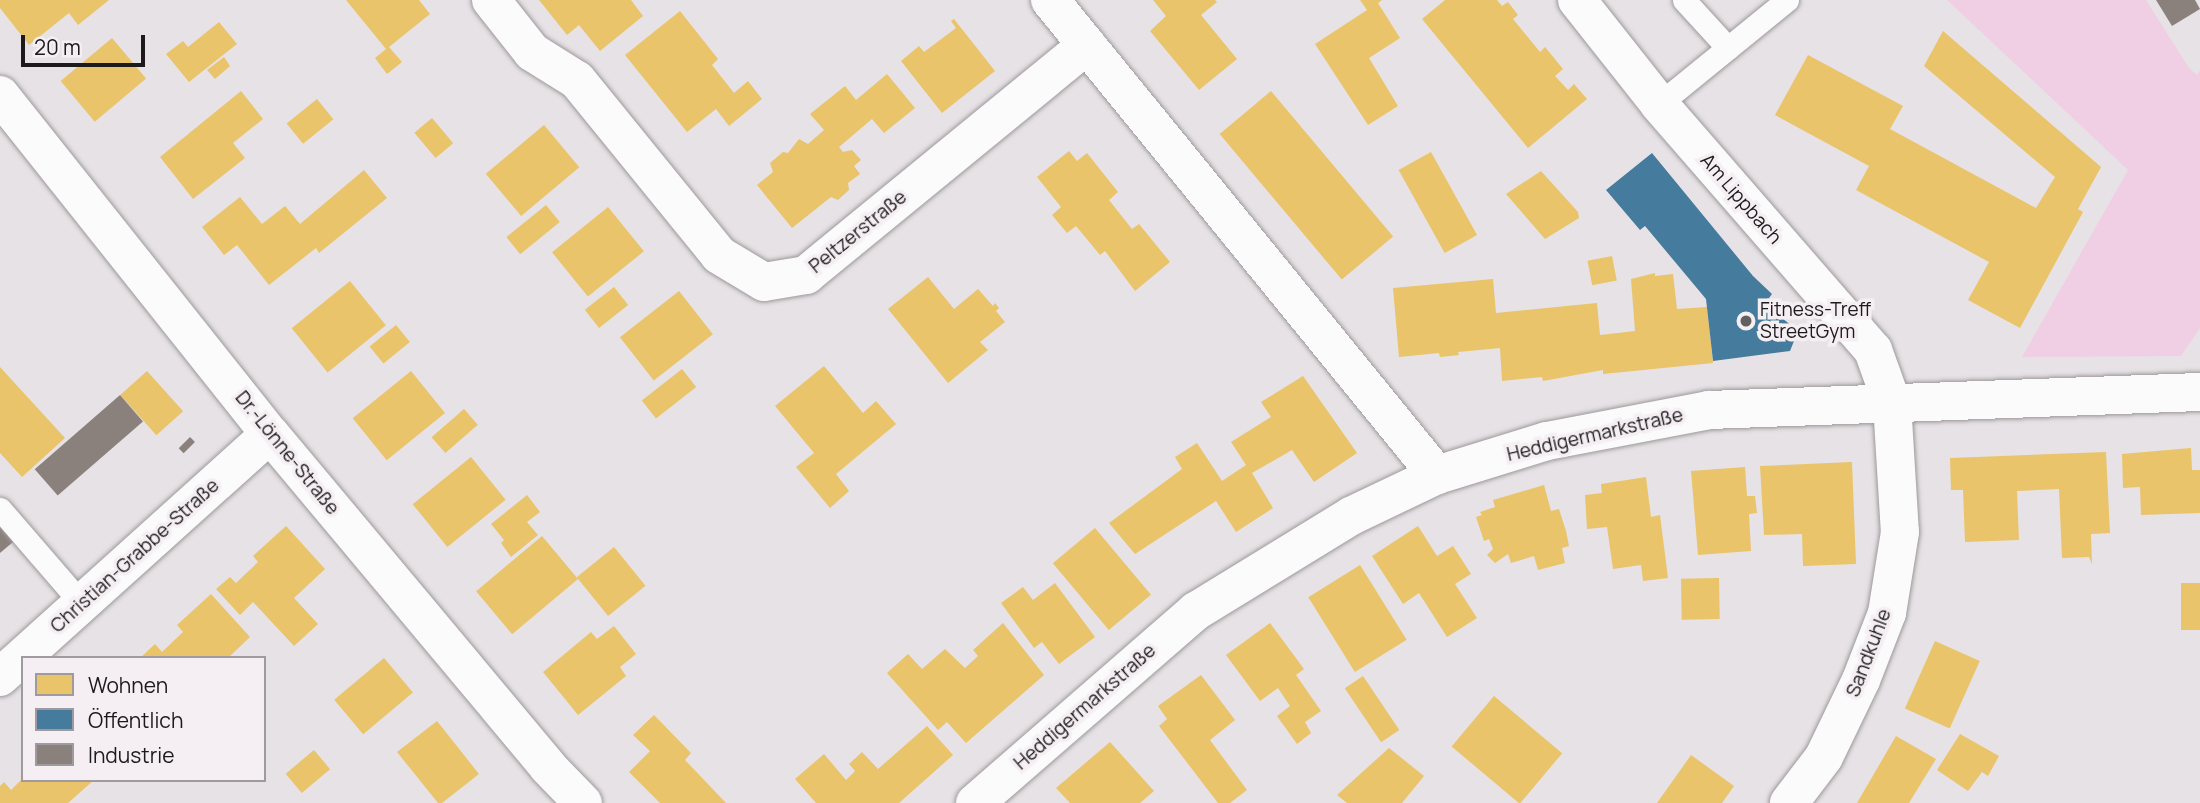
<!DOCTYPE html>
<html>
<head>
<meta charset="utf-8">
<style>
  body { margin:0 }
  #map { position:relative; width:2200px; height:803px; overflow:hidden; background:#e7e2e5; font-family:Manrope,sans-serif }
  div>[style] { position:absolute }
  .green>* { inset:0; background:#f0cfe4 }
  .homes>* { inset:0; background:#e9c46a; transform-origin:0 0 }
  .public>* { inset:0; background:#457b9d }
  .industry>* { inset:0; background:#8a817c; transform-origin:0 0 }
  .roads { filter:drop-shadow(0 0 2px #9d999b) drop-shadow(0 0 2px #9d999b) }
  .lane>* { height:23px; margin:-11.5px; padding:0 11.5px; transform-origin:11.5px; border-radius:11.5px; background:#fbfbfb }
  .street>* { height:38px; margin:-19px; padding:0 19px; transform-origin:19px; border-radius:19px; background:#fbfbfb }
  .secondary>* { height:38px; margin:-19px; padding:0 19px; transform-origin:19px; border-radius:19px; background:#fbfbfb }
  .dots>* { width:19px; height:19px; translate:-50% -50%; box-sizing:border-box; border:4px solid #f5eff3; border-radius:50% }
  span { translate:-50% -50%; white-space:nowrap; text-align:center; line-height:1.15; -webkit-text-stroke:7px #f5eff3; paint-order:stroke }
  .street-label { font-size:19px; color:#1d1a1c }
  .poi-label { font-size:19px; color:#1d1a1c }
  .left { translate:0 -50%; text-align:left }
  .legend { position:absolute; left:21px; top:656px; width:245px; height:126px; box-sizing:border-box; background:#f5eff3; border:2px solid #9f9a9d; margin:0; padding:9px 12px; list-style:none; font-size:21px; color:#1d1a1c }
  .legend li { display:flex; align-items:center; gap:14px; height:35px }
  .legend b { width:35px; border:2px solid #9f9a9d }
  .scale { position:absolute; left:21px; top:35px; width:124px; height:32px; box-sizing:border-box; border:4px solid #1d1a1c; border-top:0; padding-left:9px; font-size:21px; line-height:24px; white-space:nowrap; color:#1d1a1c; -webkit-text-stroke:5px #f5eff3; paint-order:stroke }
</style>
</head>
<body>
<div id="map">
  <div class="green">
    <div style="clip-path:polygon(1947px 0,2146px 0,2189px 68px,2197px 75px,2200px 71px,2200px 328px,2181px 356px,2022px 357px,2128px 170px)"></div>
  </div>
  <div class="homes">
    <div style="clip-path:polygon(0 0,109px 0,78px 25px,69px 13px,29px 45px,0 8px)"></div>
    <div style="clip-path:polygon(346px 0,419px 0,430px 14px,389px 47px,402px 62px,387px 74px,375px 58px,386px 49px)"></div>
    <div style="clip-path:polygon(539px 0,631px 0,643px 16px,600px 51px,579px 25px,567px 35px)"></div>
    <div style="clip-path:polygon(1153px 0,1215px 0,1217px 2px,1201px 15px,1237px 59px,1199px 90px,1150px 31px,1166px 16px)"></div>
    <div style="clip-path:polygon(1360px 0,1382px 0,1378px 3px,1400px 38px,1369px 58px,1398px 106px,1368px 125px,1315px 44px,1367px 10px)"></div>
    <div style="clip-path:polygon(1445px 0,1497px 0,1502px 6px,1508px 2px,1518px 15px,1513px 19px,1540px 52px,1545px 47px,1563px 69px,1555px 76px,1568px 90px,1574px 84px,1587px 99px,1528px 148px,1422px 19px)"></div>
    <div style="clip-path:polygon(680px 11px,718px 59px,712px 65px,734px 93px,748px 81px,762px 99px,729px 126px,716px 109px,687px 132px,625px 55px)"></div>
    <div style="clip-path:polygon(954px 19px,995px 71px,942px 113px,901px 61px,919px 46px,924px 52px,956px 28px,951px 21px)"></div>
    <div style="clip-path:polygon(219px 22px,237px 44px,189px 82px,166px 54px,183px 41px,188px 47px)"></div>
    <div style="clip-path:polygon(1943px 31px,2101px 167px,2078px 209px,2083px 212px,2020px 328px,1968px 300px,1989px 262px,1856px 190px,1869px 166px,1775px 115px,1808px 55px,1903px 106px,1890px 129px,2036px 208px,2055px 177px,1924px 66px)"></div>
    <div style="left:112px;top:38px;width:53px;height:67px;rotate:50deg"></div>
    <div style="clip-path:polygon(224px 57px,230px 66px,215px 79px,207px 70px)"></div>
    <div style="clip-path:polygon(887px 74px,915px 108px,884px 133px,872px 119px,839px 147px,843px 152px,852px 150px,861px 160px,854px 166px,860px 174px,848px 183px,849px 190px,838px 200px,831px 197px,792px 228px,757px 185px,773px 172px,770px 163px,783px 152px,788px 153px,799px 139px,808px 144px,824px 130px,810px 114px,845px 86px,856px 100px)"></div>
    <div style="clip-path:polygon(241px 91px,263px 119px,233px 143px,245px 158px,193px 199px,160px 157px)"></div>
    <div style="left:1271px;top:91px;width:190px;height:67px;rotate:50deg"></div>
    <div style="left:317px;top:99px;width:26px;height:39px;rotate:51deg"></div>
    <div style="left:432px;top:118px;width:33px;height:23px;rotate:50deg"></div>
    <div style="left:544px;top:125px;width:55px;height:76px;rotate:50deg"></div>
    <div style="clip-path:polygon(1069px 151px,1077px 161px,1087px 153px,1118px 192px,1109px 200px,1132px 229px,1139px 224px,1170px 262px,1135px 291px,1105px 251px,1100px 255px,1076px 226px,1067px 233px,1052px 215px,1061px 207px,1037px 177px)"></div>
    <div style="left:1431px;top:152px;width:95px;height:37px;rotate:61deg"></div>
    <div style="clip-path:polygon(364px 170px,387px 198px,319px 253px,316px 248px,269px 285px,237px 245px,224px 255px,202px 227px,240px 197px,262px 224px,285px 206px,300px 224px)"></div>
    <div style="clip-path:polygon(1541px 171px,1578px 212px,1579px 218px,1545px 239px,1506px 194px)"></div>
    <div style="left:546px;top:205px;width:22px;height:51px;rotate:51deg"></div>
    <div style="left:608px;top:207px;width:57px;height:72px;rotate:51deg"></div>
    <div style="left:1612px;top:256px;width:25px;height:25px;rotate:79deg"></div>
    <div style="clip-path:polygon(1655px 273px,1655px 276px,1673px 274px,1677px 309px,1707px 307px,1713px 363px,1603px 374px,1603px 370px,1543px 381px,1542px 377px,1502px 381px,1500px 348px,1458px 352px,1459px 355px,1440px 357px,1439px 353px,1399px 357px,1393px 288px,1493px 279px,1496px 313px,1597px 303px,1600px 335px,1635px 331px,1631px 279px)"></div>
    <div style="clip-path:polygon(928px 277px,954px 309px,978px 289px,993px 306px,995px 303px,999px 308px,996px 311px,1005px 322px,980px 342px,988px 350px,948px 383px,888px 309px)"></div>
    <div style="left:350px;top:281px;width:57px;height:75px;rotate:51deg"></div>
    <div style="left:614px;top:287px;width:23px;height:37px;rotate:52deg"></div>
    <div style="left:679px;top:291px;width:55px;height:75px;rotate:52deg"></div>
    <div style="left:396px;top:325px;width:22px;height:34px;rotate:51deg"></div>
    <div style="clip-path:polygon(824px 366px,863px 413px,876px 401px,896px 424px,836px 474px,849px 491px,830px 508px,796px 467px,814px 453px,775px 406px)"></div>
    <div style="clip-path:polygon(0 367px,65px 438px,22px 477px,0 453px)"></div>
    <div style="left:682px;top:369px;width:23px;height:51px;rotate:52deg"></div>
    <div style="left:147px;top:371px;width:54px;height:36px;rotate:48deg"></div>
    <div style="left:411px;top:371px;width:54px;height:75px;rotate:51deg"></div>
    <div style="clip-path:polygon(1303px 376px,1357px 453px,1314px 482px,1292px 450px,1252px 473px,1273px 508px,1236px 532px,1216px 501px,1135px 554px,1109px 523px,1182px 469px,1175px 457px,1197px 443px,1222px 481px,1246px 465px,1231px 442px,1271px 417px,1261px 402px)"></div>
    <div style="left:464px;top:409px;width:21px;height:43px;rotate:49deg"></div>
    <div style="clip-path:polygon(2191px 448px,2192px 470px,2200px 470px,2200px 513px,2141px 515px,2140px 487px,2123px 488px,2122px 454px)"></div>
    <div style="clip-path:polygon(2106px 452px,2110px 533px,2091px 534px,2092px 564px,2089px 557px,2062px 558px,2059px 489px,2017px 491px,2019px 540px,1965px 542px,1963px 490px,1951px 490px,1950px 458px)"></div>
    <div style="left:471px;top:457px;width:55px;height:75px;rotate:51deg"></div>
    <div style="clip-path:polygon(1852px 462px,1856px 564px,1803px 566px,1802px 534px,1764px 535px,1760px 466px)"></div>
    <div style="clip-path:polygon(1745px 467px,1747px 496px,1755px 496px,1757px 513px,1749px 514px,1751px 551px,1698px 555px,1691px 471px)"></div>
    <div style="clip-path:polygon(1646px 477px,1651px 517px,1660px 515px,1668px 578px,1643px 581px,1641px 565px,1613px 569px,1607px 527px,1587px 529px,1585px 495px,1602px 493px,1601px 484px)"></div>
    <div style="clip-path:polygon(1544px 485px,1551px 511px,1559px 509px,1566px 531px,1569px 546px,1562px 548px,1565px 563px,1538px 570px,1534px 556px,1511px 563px,1508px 554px,1495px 563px,1487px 555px,1493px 549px,1489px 539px,1484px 541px,1476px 517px,1482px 515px,1480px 512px,1495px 507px,1493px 500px)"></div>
    <div style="clip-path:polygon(527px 495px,540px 512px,527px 522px,538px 535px,511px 557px,501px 543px,504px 540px,491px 524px)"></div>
    <div style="clip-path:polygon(286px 526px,325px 569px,294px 598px,318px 624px,294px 646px,253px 602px,240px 615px,216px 589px,230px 577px,236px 583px,258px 562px,253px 556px)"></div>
    <div style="clip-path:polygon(1418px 526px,1437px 556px,1453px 546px,1471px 574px,1455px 584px,1477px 618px,1447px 637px,1419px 593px,1403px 604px,1372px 556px)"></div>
    <div style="left:1095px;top:528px;width:87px;height:55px;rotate:50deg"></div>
    <div style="left:542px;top:536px;width:56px;height:86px;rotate:50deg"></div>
    <div style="left:614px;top:547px;width:50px;height:48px;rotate:51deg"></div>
    <div style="left:1360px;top:565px;width:88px;height:61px;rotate:58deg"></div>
    <div style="left:1719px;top:578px;width:41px;height:38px;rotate:89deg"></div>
    <div style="clip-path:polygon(1055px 583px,1095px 637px,1059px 664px,1042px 642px,1034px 648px,1001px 603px,1023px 587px,1033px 600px)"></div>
    <div style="left:2181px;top:583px;width:19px;height:47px"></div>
    <div style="clip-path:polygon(211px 594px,250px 637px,228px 658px,140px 658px,155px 644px,162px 652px,183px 632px,177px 625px)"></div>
    <div style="clip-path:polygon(1003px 623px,1044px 675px,966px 743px,947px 722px,938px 730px,887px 673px,908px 654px,922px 669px,945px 649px,965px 668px,978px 656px,973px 650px)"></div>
    <div style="clip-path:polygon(1270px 623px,1304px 669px,1296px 675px,1321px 711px,1305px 722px,1311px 733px,1297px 744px,1277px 716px,1290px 706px,1278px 688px,1260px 701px,1226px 655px)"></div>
    <div style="clip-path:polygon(614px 626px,636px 654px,620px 667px,626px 676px,578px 715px,543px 672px,591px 632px,597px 639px)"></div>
    <div style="left:1935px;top:641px;width:49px;height:74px;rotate:24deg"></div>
    <div style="left:384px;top:658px;width:45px;height:65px;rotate:50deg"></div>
    <div style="clip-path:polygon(1201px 675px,1235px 720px,1210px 740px,1247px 790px,1230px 803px,1218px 803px,1159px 726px,1167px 719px,1158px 706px)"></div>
    <div style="left:1363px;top:676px;width:65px;height:22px;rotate:56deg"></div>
    <div style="left:1494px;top:696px;width:89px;height:66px;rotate:40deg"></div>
    <div style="clip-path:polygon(654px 715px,691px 753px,685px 760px,726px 803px,660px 803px,629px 772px,650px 751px,633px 735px)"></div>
    <div style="clip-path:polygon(437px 721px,479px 774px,442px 803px,438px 803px,397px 752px)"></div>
    <div style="clip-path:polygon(927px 726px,953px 755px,899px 803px,816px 803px,795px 779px,824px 754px,846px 780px,855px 771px,849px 764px,862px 752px,878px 769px)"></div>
    <div style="clip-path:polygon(1960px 734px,1999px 756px,1988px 776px,1982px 772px,1968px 791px,1937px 770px)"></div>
    <div style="clip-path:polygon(1896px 736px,1936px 759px,1909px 803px,1857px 803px)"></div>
    <div style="clip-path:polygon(1110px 742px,1154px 791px,1140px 803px,1134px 795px,1140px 803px,1070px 803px,1056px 788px)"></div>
    <div style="clip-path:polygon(1389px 748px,1424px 776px,1402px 803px,1347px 803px,1337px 795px)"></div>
    <div style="left:314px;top:750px;width:25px;height:37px;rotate:50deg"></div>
    <div style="clip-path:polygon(1691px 755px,1734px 786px,1722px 803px,1657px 803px)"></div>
    <div style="clip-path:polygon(21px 780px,94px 780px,68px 803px,0 803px,0 786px,4px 782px,11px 790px)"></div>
  </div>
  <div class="public">
    <div style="clip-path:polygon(1652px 153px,1753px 276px,1772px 294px,1769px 298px,1785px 313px,1782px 318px,1798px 331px,1790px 351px,1713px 361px,1706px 299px,1645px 226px,1640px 230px,1606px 190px)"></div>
  </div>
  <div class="industry">
    <div style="clip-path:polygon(2156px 0,2195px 0,2200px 9px,2172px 26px)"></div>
    <div style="left:120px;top:395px;width:35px;height:113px;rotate:49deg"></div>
    <div style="left:190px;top:437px;width:7px;height:16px;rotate:45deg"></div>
    <div style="clip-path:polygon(0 527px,13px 542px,0 553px)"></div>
  </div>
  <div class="roads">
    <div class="lane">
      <div style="left:1684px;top:0;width:65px;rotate:47.5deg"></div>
      <div style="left:1659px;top:104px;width:165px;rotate:-39.1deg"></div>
      <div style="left:0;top:509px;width:127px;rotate:49.2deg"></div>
    </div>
    <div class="street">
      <div style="left:491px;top:0;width:66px;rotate:51.7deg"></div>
      <div style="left:532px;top:52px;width:53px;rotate:31.9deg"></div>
      <div style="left:577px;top:80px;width:225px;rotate:50.9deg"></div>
      <div style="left:719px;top:255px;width:52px;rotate:31deg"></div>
      <div style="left:764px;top:282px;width:43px;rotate:-9.5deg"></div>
      <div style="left:806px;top:275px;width:363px;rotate:-39.3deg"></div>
      <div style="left:1050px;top:0;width:613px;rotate:50.83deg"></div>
      <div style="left:1577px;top:0;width:132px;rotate:51.7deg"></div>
      <div style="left:1659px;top:104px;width:326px;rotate:49deg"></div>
      <div style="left:1873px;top:350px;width:56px;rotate:70.3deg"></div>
      <div style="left:1892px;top:403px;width:129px;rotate:86.5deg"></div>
      <div style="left:1900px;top:532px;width:82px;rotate:99.1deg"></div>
      <div style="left:1887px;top:613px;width:72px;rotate:111.2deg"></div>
      <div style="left:1861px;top:680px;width:85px;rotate:115.7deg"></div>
      <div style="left:1824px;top:757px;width:58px;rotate:127.3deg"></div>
      <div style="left:0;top:95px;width:433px;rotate:51.5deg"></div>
      <div style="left:270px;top:434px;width:434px;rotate:50.1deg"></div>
      <div style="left:548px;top:767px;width:50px;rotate:45.8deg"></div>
      <div style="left:0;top:677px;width:363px;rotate:-42deg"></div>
    </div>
    <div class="secondary">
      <div style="left:975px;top:803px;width:293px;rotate:-41deg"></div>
      <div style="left:1196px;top:611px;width:182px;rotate:-31.5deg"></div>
      <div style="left:1351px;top:516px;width:95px;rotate:-25.5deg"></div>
      <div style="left:1437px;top:475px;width:115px;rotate:-17.2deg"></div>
      <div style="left:1547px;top:441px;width:165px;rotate:-10.8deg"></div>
      <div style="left:1709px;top:410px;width:491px;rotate:-2.1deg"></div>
    </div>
  </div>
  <div class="dots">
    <div style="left:1746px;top:321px;background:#646062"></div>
  </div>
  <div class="street-label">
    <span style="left:1741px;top:199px;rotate:49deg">Am Lippbach</span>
    <span style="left:858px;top:232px;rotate:-39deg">Peltzerstraße</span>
    <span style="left:1595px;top:435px;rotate:-13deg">Heddigermarkstraße</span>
    <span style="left:287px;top:453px;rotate:51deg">Dr.-Lönne-Straße</span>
    <span style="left:135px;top:556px;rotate:-42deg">Christian-Grabbe-Straße</span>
    <span style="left:1869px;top:653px;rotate:-69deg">Sandkuhle</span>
    <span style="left:1085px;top:707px;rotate:-41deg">Heddigermarkstraße</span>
  </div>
  <div class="poi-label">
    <span class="left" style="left:1760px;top:321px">Fitness-Treff<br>StreetGym</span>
  </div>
  <ul class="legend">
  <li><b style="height:19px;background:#e9c46a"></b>Wohnen</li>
  <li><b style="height:19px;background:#457b9d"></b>Öffentlich</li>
  <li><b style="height:19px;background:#8a817c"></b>Industrie</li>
  </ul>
  <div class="scale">20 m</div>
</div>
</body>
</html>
